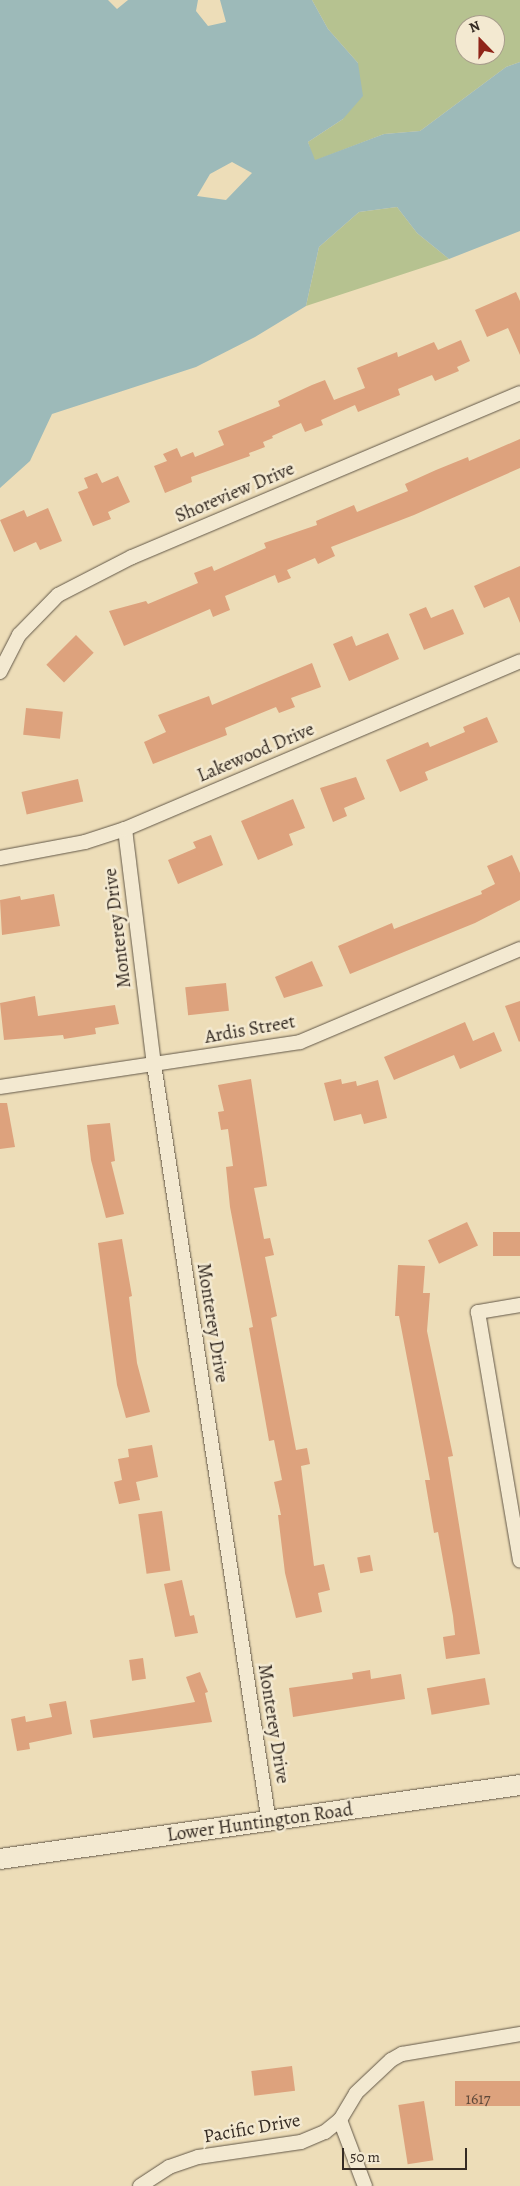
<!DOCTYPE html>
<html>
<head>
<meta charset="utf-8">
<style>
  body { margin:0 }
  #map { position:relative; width:520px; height:2186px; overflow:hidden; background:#edddb8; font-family:Alegreya,serif }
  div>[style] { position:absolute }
  .green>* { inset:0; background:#b6c290 }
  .water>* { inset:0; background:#9dbab9 }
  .building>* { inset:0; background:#dda27d; transform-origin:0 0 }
  .roads { filter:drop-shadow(0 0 1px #635848) drop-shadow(0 0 1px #635848) }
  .street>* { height:14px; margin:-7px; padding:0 7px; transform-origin:7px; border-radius:7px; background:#f3e9d1 }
  .secondary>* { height:20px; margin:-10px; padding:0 10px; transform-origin:10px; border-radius:10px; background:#f3e9d1 }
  span { translate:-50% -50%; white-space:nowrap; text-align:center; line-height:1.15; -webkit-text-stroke:5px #f3e9d1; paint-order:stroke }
  .number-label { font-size:16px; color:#5f493a }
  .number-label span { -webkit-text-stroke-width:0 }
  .street-label { font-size:19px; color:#352b23 }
  .north { position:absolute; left:455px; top:15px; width:50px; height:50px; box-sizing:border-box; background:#f3e9d1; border:1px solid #a79d8b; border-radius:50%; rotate:338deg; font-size:14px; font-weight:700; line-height:20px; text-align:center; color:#352b23 }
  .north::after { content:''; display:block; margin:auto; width:18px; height:22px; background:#8f2418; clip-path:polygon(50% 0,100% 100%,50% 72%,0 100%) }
  .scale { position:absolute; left:342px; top:2148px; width:125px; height:22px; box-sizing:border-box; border:2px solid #352b23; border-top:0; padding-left:6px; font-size:15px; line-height:18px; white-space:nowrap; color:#352b23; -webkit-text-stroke:4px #f3e9d1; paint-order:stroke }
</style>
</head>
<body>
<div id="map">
  <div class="green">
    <div style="clip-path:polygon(evenodd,312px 0,520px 0,520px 62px,506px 67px,420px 131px,384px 134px,314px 161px,308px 142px,343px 119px,358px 63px,328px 29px,312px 0,465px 25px,495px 25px,495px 55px,465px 55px,465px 25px)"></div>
    <div style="clip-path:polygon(397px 207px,417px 233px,449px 259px,306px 306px,319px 247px,359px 212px)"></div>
  </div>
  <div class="water">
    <div style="clip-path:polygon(evenodd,0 0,108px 0,117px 9px,128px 0,198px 0,196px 11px,208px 26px,226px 22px,220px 0,312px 0,328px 29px,358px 63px,363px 96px,343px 119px,308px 142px,315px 160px,384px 134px,420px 131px,506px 67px,520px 62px,520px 231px,449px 259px,417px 233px,397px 207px,359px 212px,319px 247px,306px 306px,255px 337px,196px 367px,52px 414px,30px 461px,0 488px,0 0,232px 162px,252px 173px,226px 200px,197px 196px,210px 174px,232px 162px)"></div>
  </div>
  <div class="building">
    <div style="clip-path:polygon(516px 292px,520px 301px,520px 355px,508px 328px,487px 337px,475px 310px)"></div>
    <div style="clip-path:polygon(461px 340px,470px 361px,457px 367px,459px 371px,435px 381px,432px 375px,398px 389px,400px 395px,358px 412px,355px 405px,321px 420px,323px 425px,305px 432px,301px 423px,272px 436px,273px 438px,263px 442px,265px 447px,249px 453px,250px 456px,191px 477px,192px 482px,165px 493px,154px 466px,167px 461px,163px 454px,177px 448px,181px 457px,193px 452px,195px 457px,224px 445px,218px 431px,280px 406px,278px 401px,312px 385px,325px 380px,334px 400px,365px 388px,357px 368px,397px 352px,398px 357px,434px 342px,438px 350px)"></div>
    <div style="clip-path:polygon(520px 439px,520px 468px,414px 515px,331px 547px,335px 556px,318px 564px,315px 558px,287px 570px,291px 578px,278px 583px,275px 575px,225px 596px,230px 610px,213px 617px,210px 609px,124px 646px,109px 611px,146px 601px,148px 604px,198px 583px,194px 573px,212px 566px,214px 571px,266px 548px,264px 543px,317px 525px,316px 521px,354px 505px,357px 512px,408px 491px,405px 484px,436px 470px,468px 457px,469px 461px)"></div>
    <div style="clip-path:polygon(97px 473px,102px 483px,118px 476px,130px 502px,108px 512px,111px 519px,93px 526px,78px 492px,88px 488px,84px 478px)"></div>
    <div style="clip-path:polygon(48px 508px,62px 541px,40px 550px,36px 542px,14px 552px,0 520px,24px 510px,27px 517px)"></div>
    <div style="clip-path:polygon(520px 566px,520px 623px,509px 597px,484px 608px,474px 586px)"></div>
    <div style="clip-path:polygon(426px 607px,431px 618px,453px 609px,464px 634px,424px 650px,409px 614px)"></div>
    <div style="clip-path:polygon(388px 633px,399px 659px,349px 681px,333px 644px,352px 636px,356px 646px)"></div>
    <div style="left:76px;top:635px;width:25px;height:42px;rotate:45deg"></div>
    <div style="clip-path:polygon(312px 663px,321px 687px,291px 698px,295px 707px,279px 713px,276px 707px,225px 728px,227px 735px,153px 764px,144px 742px,166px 732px,158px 715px,209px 696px,212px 705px)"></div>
    <div style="left:26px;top:708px;width:37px;height:27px;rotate:6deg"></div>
    <div style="clip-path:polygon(487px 717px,498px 742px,425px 772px,428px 780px,400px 792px,386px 760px,428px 742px,430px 747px,465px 732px,463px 727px)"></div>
    <div style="clip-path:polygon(356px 777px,365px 799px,344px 808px,347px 816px,333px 822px,320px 788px)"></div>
    <div style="left:78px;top:779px;width:23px;height:58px;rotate:77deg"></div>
    <div style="clip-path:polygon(293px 799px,305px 828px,289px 834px,293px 845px,258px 860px,241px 821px)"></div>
    <div style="clip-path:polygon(211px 835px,223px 865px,178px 884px,168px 860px,196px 848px,193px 842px)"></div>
    <div style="clip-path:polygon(512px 855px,520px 873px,520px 900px,475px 923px,350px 974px,338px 946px,392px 923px,394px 929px,482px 894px,481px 891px,495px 884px,487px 866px)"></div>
    <div style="clip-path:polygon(54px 894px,60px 926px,2px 935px,0 900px,20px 896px,21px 900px)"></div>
    <div style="clip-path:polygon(312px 961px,323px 986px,284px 998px,275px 977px)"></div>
    <div style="left:226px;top:983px;width:28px;height:41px;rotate:84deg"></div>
    <div style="clip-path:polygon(35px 996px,38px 1016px,115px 1005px,119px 1024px,95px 1028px,96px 1034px,64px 1039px,63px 1035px,4px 1040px,0 1003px)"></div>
    <div style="clip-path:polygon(520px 1001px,520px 1041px,519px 1042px,505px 1006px)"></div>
    <div style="clip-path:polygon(465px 1022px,473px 1041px,494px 1032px,502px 1051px,460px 1069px,454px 1055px,394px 1080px,384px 1057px)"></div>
    <div style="clip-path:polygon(251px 1079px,267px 1186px,254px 1188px,264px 1239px,270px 1238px,274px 1255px,265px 1257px,277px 1316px,271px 1318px,296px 1450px,307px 1448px,310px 1464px,301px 1466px,314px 1566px,324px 1564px,330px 1590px,318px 1593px,322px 1612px,296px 1618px,285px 1573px,278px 1515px,281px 1515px,274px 1482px,282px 1480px,274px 1440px,269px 1441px,249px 1328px,253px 1327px,230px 1207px,226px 1167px,233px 1166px,228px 1129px,221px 1130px,218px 1112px,224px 1111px,218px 1085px)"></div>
    <div style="clip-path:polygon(341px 1079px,342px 1084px,356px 1081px,357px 1086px,378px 1080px,387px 1118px,364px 1124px,361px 1114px,334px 1121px,324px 1083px)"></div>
    <div style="clip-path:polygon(0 1103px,7px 1103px,15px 1147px,0 1149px)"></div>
    <div style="clip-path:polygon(110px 1123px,115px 1161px,111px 1162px,124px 1214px,106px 1218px,91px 1160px,87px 1125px)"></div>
    <div style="left:467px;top:1222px;width:26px;height:43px;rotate:65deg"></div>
    <div style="left:520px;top:1232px;width:24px;height:27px;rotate:90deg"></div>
    <div style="clip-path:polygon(122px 1239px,132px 1296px,129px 1297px,137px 1363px,150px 1412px,126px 1418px,117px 1385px,98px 1243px)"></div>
    <div style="clip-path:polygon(398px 1265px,425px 1266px,423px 1293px,430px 1293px,427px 1331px,453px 1456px,448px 1457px,480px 1654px,446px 1659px,443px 1637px,455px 1635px,453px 1616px,438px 1532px,434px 1533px,425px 1480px,430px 1480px,414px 1395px,399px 1316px,395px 1316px)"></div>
    <div style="clip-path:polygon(152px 1445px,158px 1477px,136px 1482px,140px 1500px,119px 1504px,114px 1482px,122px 1480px,118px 1459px,129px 1457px,128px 1449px)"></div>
    <div style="left:162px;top:1511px;width:60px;height:24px;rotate:82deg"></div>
    <div style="left:370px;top:1555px;width:16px;height:13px;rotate:79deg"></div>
    <div style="clip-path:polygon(182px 1580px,190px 1616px,194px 1615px,198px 1633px,175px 1637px,164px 1584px)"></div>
    <div style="left:143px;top:1658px;width:21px;height:14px;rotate:82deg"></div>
    <div style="clip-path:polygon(370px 1670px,371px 1679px,401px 1674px,405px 1699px,293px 1717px,289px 1688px,353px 1679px,352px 1673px)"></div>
    <div style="clip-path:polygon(200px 1672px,208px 1692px,205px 1693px,212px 1722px,93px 1738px,90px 1720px,195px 1702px,186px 1677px)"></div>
    <div style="left:485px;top:1678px;width:27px;height:59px;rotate:80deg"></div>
    <div style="clip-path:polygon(66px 1701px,72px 1734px,29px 1743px,30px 1749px,17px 1751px,11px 1719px,25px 1716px,26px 1722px,52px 1717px,49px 1704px)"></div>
    <div style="left:292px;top:2066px;width:25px;height:41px;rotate:83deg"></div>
    <div style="left:520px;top:2081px;width:25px;height:65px;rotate:90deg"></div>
    <div style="left:424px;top:2101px;width:60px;height:26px;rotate:81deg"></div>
  </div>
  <div class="roads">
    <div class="street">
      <div style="left:0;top:672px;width:42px;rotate:-62.8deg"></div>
      <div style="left:19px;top:635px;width:56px;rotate:-45.7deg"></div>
      <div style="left:58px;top:595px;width:83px;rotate:-27.2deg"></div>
      <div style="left:132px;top:557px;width:421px;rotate:-22.9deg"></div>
      <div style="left:125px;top:829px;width:237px;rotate:83deg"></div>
      <div style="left:154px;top:1064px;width:768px;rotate:81.38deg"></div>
      <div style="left:0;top:858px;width:86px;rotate:-10.7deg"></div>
      <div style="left:85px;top:842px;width:42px;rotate:-18deg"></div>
      <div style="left:125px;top:829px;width:429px;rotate:-23deg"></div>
      <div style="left:0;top:1087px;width:303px;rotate:-8.5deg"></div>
      <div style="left:300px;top:1042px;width:239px;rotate:-22.9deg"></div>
      <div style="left:520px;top:1305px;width:43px;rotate:170.5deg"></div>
      <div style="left:478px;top:1312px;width:252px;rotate:80.4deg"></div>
      <div style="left:340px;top:2120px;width:71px;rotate:69.3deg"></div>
      <div style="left:140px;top:2186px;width:35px;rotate:-33deg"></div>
      <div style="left:169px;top:2167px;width:31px;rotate:-19deg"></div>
      <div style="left:198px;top:2157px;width:104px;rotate:-8.3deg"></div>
      <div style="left:301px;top:2142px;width:26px;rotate:-23deg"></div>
      <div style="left:325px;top:2132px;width:19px;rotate:-39deg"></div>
      <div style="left:340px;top:2120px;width:31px;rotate:-59deg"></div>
      <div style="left:356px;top:2093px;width:48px;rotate:-43.3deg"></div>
      <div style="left:391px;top:2060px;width:13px;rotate:-29deg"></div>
      <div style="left:402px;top:2054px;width:120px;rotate:-9.6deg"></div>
    </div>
    <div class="secondary">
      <div style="left:0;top:1859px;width:525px;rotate:-8.1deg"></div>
    </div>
  </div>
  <div class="number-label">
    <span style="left:478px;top:2099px">1617</span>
  </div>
  <div class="street-label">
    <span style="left:235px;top:493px;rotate:-23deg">Shoreview Drive</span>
    <span style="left:256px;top:753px;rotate:-23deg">Lakewood Drive</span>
    <span style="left:118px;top:928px;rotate:-97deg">Monterey Drive</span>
    <span style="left:250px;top:1030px;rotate:-10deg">Ardis Street</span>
    <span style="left:212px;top:1323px;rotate:81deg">Monterey Drive</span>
    <span style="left:273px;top:1724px;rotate:81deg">Monterey Drive</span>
    <span style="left:260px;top:1823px;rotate:-8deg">Lower Huntington Road</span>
    <span style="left:252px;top:2129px;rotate:-10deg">Pacific Drive</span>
  </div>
  <div class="north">N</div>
  <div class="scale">50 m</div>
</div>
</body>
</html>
